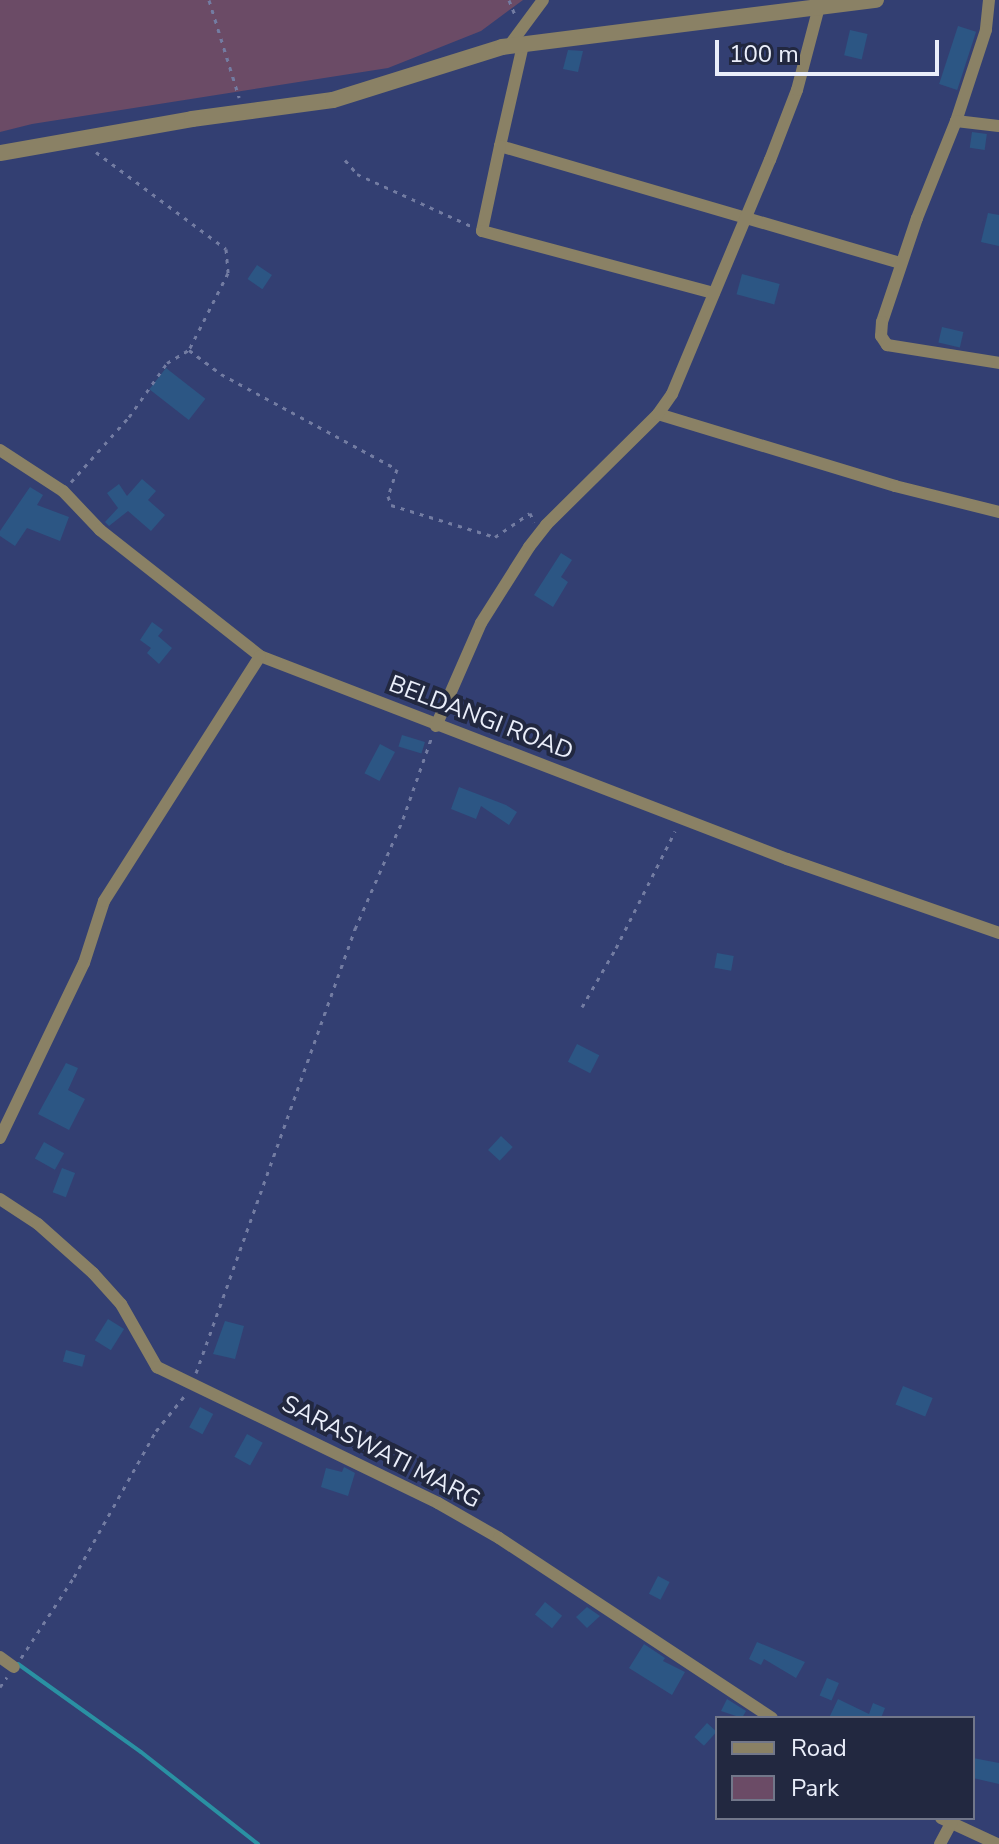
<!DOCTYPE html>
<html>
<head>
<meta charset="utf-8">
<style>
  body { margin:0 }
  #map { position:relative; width:999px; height:1844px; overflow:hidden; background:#333f72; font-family:"Nunito Sans",sans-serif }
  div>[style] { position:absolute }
  .green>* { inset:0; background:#6b4b66 }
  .stream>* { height:4px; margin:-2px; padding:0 2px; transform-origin:2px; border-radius:2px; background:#2a91a3 }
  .building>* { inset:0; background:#2c5684; transform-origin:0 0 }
  .path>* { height:3px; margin-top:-1.5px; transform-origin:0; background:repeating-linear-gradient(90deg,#737ca2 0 4px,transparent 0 10px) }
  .minor>* { height:12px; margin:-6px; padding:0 6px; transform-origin:6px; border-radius:6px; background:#8a8165 }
  .tertiary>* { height:16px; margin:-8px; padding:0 8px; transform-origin:8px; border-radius:8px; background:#8a8165 }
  span { translate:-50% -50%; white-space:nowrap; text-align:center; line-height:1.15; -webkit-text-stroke:8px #222840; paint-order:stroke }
  .street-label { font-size:24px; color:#eaeefa }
  .legend { position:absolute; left:715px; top:1716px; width:260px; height:104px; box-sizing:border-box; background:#222840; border:2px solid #72778a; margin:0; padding:10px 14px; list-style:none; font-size:24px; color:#eaeefa }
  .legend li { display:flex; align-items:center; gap:16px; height:40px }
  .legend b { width:40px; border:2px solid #72778a }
  .scale { position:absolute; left:715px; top:40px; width:224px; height:36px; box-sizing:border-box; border:4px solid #eaeefa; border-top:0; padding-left:10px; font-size:24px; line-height:28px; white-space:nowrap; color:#eaeefa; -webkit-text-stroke:6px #222840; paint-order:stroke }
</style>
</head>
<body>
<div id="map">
  <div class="green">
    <div style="clip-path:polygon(0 0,523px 0,481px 31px,388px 68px,32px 124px,0 132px)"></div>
  </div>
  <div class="stream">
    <div style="left:18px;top:1664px;width:151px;rotate:35.6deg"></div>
    <div style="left:141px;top:1752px;width:149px;rotate:38.2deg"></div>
  </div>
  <div class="building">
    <div style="left:958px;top:26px;width:19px;height:61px;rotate:18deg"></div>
    <div style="left:850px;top:30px;width:18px;height:26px;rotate:13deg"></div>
    <div style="clip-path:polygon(568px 50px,583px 51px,578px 72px,563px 69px)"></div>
    <div style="left:972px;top:132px;width:15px;height:16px;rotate:8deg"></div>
    <div style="clip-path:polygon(988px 213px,999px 215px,999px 246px,981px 242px)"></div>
    <div style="left:257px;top:265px;width:18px;height:17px;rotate:34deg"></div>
    <div style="left:742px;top:274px;width:39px;height:21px;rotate:15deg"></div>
    <div style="left:942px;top:327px;width:22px;height:16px;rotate:13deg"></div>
    <div style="left:166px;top:368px;width:50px;height:27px;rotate:38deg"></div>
    <div style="clip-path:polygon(142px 479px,156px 491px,148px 500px,165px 515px,151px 531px,128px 511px,109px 526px,105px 522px,118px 508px,107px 493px,119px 484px,127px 496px)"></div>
    <div style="clip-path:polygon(30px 487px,43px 495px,37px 505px,69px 517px,60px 541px,27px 528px,15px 546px,0 536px,0 531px)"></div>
    <div style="clip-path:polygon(561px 553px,572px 560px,561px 577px,568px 582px,553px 607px,534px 595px)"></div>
    <div style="clip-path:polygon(152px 622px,163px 630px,158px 636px,172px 648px,159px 664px,147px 653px,151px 648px,140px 640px)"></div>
    <div style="left:402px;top:735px;width:24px;height:12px;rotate:17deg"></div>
    <div style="left:380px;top:744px;width:17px;height:33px;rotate:28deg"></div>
    <div style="clip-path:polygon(459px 787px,506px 805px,517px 812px,509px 825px,481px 806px,476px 819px,451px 809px)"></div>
    <div style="left:717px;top:953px;width:17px;height:15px;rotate:10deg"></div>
    <div style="left:577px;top:1044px;width:25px;height:20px;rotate:27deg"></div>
    <div style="clip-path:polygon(66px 1063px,78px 1068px,68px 1090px,85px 1099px,69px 1130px,38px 1114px)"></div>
    <div style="left:501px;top:1136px;width:16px;height:19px;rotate:43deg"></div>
    <div style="left:44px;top:1142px;width:23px;height:19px;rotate:29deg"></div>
    <div style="left:62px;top:1168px;width:14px;height:26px;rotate:21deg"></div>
    <div style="left:108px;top:1319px;width:19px;height:25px;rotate:32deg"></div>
    <div style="clip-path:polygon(225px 1321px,244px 1326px,235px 1359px,213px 1354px)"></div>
    <div style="left:66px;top:1350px;width:20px;height:12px;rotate:15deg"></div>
    <div style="left:903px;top:1386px;width:32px;height:20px;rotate:22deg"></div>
    <div style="left:200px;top:1407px;width:15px;height:23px;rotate:28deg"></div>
    <div style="left:247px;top:1434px;width:18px;height:26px;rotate:29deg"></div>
    <div style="clip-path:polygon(344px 1467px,355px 1473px,348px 1496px,321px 1487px,326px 1468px,342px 1472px)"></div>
    <div style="left:658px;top:1576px;width:13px;height:20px;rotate:27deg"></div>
    <div style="left:545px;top:1602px;width:22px;height:16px;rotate:39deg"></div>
    <div style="clip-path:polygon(587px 1607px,600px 1616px,587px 1628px,576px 1617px)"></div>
    <div style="clip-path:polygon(757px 1642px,805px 1662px,796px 1678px,764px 1659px,761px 1665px,749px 1659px)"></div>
    <div style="clip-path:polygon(644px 1644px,665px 1658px,663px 1661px,685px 1672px,672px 1695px,629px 1668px)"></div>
    <div style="left:827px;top:1678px;width:13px;height:19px;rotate:23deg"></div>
    <div style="clip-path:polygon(727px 1699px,746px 1711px,742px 1718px,721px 1711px)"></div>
    <div style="clip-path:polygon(838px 1699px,869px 1714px,873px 1703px,885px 1708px,881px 1718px,829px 1718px)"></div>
    <div style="left:707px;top:1723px;width:13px;height:19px;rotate:42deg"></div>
    <div style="clip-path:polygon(973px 1758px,999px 1763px,999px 1784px,973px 1778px)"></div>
  </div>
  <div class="path">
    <div style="left:209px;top:0;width:102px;rotate:72.8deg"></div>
    <div style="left:509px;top:0;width:16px;rotate:68deg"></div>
    <div style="left:96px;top:152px;width:162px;rotate:36.7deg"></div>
    <div style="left:226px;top:249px;width:24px;rotate:85deg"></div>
    <div style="left:228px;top:273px;width:86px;rotate:116.9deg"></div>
    <div style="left:189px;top:350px;width:40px;rotate:37deg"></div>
    <div style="left:221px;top:374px;width:200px;rotate:28.4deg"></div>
    <div style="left:397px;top:469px;width:28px;rotate:108deg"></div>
    <div style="left:388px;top:496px;width:9px;rotate:72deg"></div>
    <div style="left:391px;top:505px;width:109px;rotate:17.1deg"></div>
    <div style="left:495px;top:537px;width:42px;rotate:-34.4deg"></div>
    <div style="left:530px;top:513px;width:10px;rotate:66deg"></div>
    <div style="left:345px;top:160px;width:18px;rotate:49deg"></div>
    <div style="left:357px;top:174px;width:125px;rotate:24.5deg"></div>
    <div style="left:71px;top:482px;width:87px;rotate:-48.3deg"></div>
    <div style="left:129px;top:417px;width:66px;rotate:-54.9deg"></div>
    <div style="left:167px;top:363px;width:26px;rotate:-31deg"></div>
    <div style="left:582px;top:1007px;width:68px;rotate:-60deg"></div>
    <div style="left:616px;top:948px;width:131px;rotate:-63.2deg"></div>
    <div style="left:196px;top:1373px;width:472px;rotate:-70.3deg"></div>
    <div style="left:355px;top:929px;width:120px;rotate:-66.4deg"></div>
    <div style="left:403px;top:819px;width:85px;rotate:-70.7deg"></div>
    <div style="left:21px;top:1658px;width:97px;rotate:-56.8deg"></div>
    <div style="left:74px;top:1577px;width:167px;rotate:-60.7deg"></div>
    <div style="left:156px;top:1431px;width:48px;rotate:-51deg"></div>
    <div style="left:0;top:1687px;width:12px;rotate:-55deg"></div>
  </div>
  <div class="minor">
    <div style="left:989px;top:0;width:30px;rotate:96deg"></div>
    <div style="left:986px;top:30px;width:96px;rotate:108.2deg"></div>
    <div style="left:956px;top:121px;width:43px;rotate:6.6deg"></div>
    <div style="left:523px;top:45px;width:104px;rotate:102.8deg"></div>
    <div style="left:500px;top:146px;width:418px;rotate:16.3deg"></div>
    <div style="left:509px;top:46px;width:57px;rotate:-53.5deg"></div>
    <div style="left:956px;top:121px;width:105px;rotate:111.9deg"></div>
    <div style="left:917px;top:218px;width:110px;rotate:108.6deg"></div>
    <div style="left:882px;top:322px;width:14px;rotate:94deg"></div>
    <div style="left:881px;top:336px;width:11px;rotate:56deg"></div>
    <div style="left:887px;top:345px;width:113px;rotate:9.1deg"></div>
    <div style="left:500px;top:146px;width:87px;rotate:102deg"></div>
    <div style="left:482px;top:231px;width:240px;rotate:15deg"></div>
    <div style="left:658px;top:414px;width:248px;rotate:16.9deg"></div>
    <div style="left:895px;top:486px;width:107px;rotate:14deg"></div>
    <div style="left:0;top:450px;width:75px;rotate:33.1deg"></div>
    <div style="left:63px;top:491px;width:54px;rotate:46.5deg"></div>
    <div style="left:100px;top:530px;width:204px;rotate:38.2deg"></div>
    <div style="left:260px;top:656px;width:565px;rotate:21.07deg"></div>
    <div style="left:787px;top:859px;width:225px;rotate:19.2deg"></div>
    <div style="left:436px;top:726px;width:112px;rotate:-66.4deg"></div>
    <div style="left:481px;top:623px;width:90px;rotate:-57.7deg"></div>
    <div style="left:529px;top:547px;width:28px;rotate:-52deg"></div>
    <div style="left:546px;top:525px;width:158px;rotate:-44.7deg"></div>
    <div style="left:658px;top:414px;width:24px;rotate:-55deg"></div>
    <div style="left:672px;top:394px;width:254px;rotate:-67.3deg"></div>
    <div style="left:770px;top:160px;width:75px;rotate:-68.9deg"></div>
    <div style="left:797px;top:90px;width:86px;rotate:-75.2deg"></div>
    <div style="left:0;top:1138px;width:194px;rotate:-64.4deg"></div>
    <div style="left:84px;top:963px;width:65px;rotate:-72.1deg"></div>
    <div style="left:104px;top:901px;width:290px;rotate:-57.5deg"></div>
    <div style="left:0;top:1199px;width:45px;rotate:33.3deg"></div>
    <div style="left:38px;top:1224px;width:74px;rotate:41.7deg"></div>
    <div style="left:93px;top:1273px;width:42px;rotate:47.9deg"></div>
    <div style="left:121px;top:1304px;width:73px;rotate:60.3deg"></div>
    <div style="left:157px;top:1367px;width:312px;rotate:25.8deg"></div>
    <div style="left:438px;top:1503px;width:70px;rotate:29.8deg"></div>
    <div style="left:499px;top:1538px;width:327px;rotate:33.4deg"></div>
    <div style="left:0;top:1657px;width:17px;rotate:36deg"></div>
    <div style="left:941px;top:1818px;width:62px;rotate:24.9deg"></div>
    <div style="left:940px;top:1844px;width:24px;rotate:-62deg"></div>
  </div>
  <div class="tertiary">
    <div style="left:0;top:153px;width:195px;rotate:-10deg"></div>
    <div style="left:192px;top:119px;width:142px;rotate:-7.7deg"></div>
    <div style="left:333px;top:100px;width:177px;rotate:-17.4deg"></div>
    <div style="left:502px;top:47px;width:377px;rotate:-7.2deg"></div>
  </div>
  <div class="street-label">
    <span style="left:481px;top:718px;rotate:21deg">BELDANGI ROAD</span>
    <span style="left:381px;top:1452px;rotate:27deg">SARASWATI MARG</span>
  </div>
  <ul class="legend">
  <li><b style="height:10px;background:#8a8165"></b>Road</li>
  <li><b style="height:22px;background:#6b4b66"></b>Park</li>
  </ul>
  <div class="scale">100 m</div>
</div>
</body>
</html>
